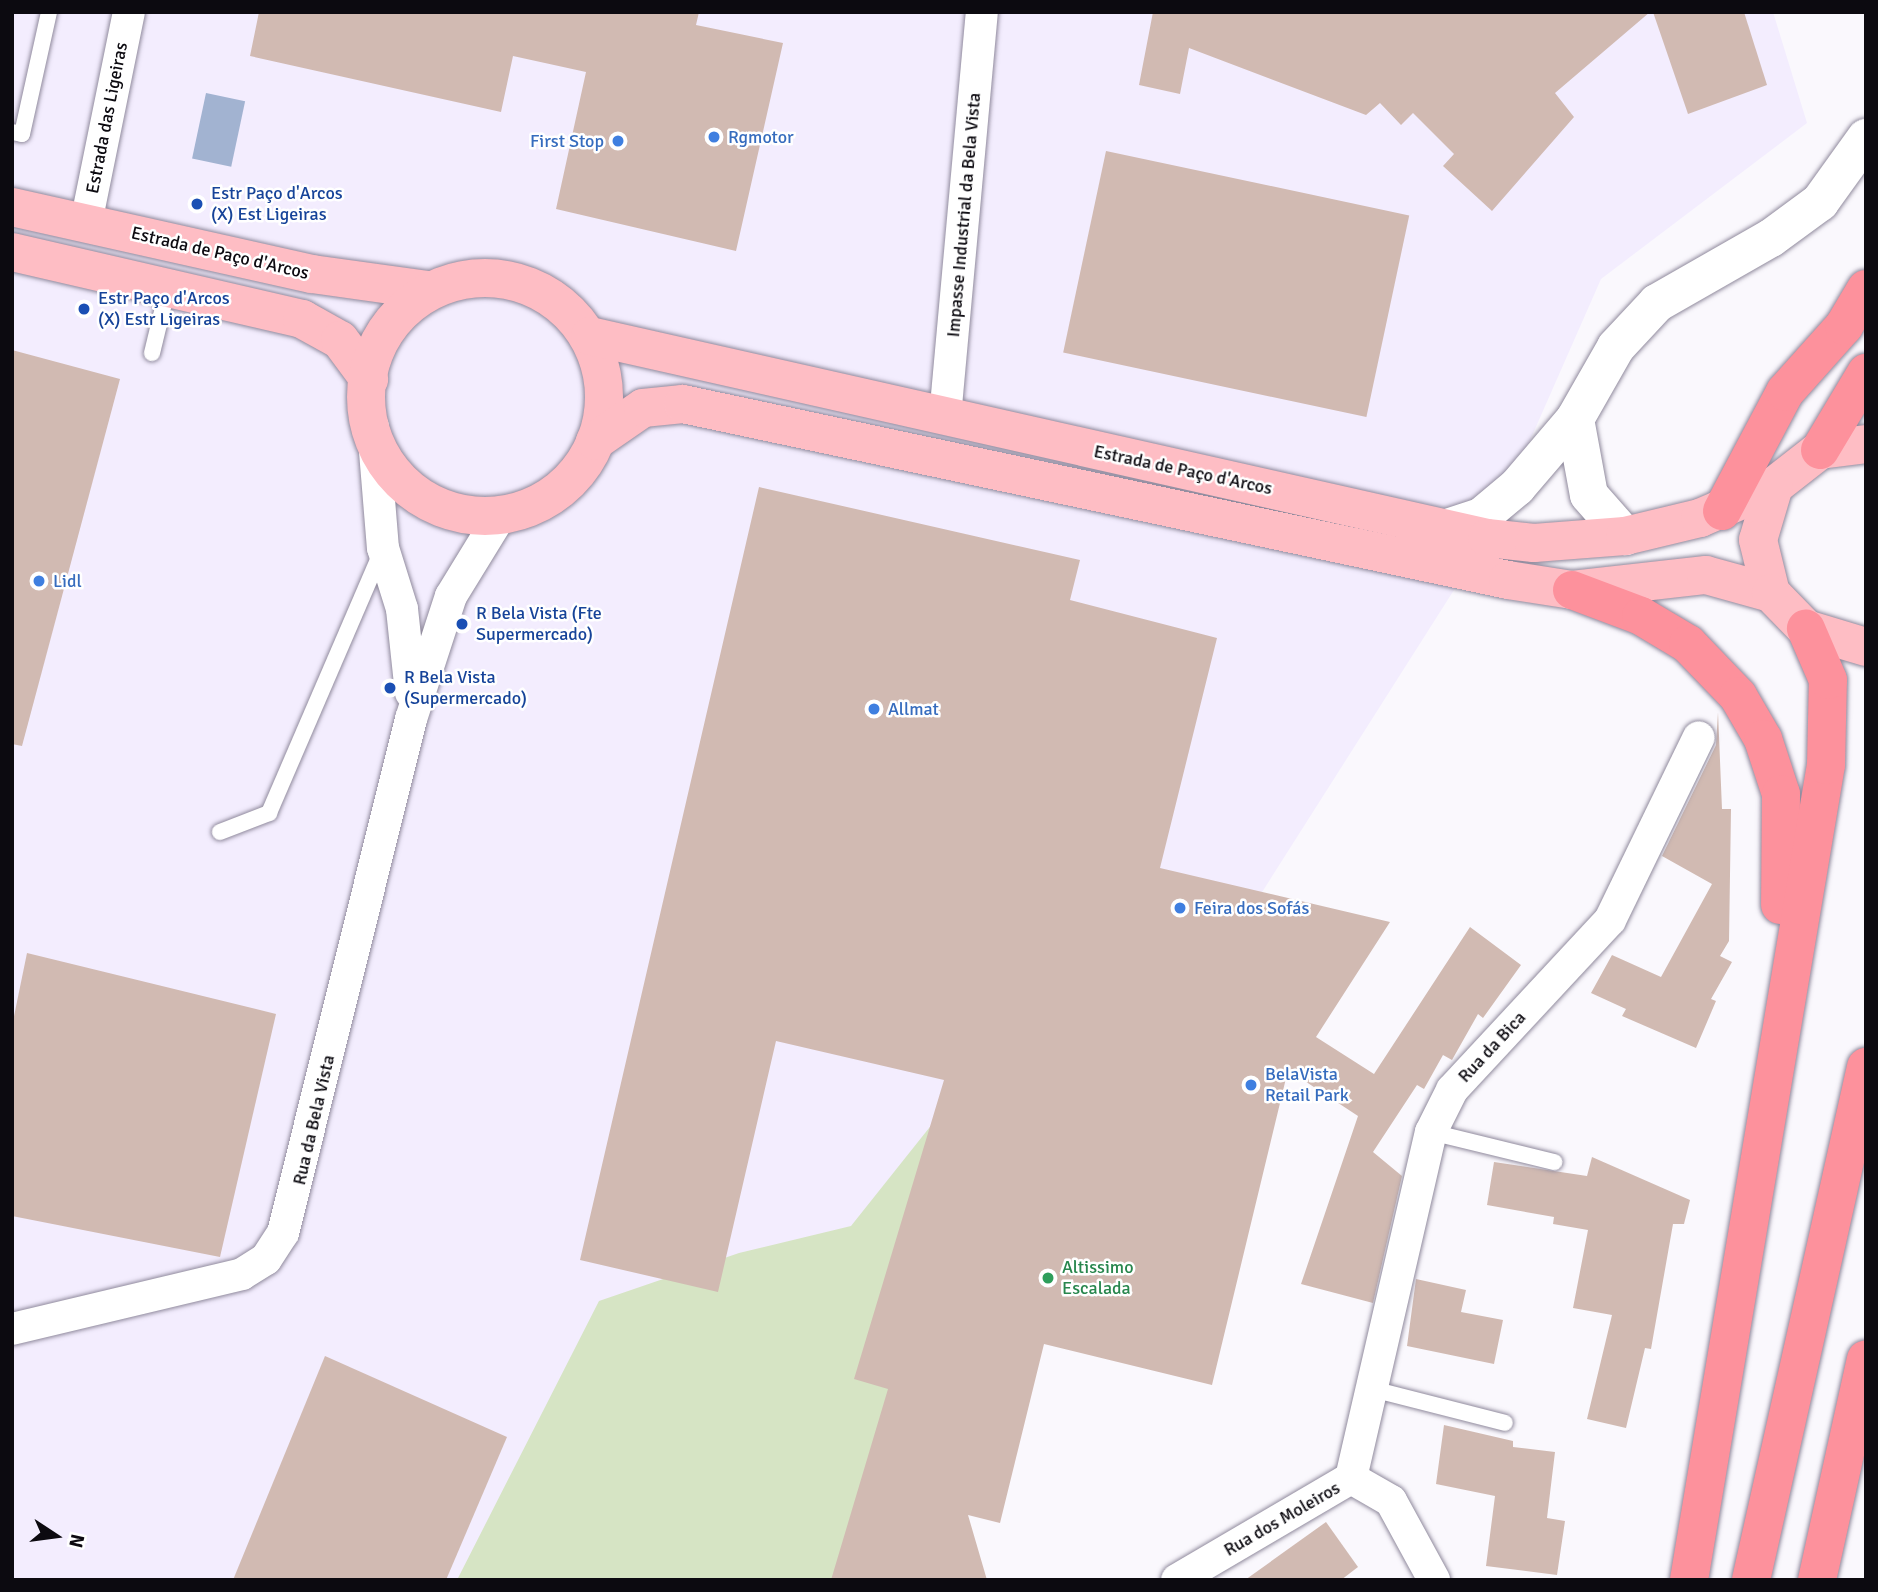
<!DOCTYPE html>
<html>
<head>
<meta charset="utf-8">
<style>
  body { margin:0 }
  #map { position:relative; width:1878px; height:1592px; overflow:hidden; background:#faf8fd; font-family:Signika,sans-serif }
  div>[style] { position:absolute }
  .built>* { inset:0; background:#f3edfe }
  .green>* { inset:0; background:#d6e4c4 }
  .water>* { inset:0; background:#a2b3d1; transform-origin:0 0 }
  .building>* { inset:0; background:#d1bab2; transform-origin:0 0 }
  .roads { filter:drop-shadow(0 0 2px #908a9d) drop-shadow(0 0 2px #908a9d) }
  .lane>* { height:16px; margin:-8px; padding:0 8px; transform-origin:8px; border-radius:8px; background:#fff }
  .street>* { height:32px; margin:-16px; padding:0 16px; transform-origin:16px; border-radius:16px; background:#fff }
  .secondary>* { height:38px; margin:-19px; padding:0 19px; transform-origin:19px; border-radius:19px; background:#fff }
  .primary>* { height:38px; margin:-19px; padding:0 19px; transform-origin:19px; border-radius:19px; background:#febdc4 }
  .primary>.ring { margin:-19px; padding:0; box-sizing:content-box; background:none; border:38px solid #febdc4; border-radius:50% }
  .highway>* { height:38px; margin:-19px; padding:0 19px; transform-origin:19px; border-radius:19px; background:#fd919c }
  .dots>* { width:19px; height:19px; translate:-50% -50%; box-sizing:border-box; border:4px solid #fff; border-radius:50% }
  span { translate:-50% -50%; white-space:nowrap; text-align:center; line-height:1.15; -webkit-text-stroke:5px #fff; paint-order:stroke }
  .street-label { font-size:18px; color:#0c0a10 }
  .shop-label { font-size:18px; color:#366cbe }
  .left { translate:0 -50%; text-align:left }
  .right { translate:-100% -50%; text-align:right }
  .transit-label { font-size:18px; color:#164399 }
  .leisure-label { font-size:18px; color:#27864d }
  .frame { position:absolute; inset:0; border:14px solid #0c0a10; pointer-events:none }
  .north { position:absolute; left:21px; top:1501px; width:70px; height:70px; -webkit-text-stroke:5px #fff; paint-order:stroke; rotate:103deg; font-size:19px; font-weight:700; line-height:28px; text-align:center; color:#0c0a10 }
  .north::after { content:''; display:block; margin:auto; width:24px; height:32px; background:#0c0a10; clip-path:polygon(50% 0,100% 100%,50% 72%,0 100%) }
</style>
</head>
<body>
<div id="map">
  <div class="built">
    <div style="clip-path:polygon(12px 12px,1773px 12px,1807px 123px,1601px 279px,1487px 538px,1238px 930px,622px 1580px,12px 1580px)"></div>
  </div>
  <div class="green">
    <div style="clip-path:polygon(937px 1118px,865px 1580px,457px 1580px,599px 1301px,739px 1253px,851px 1226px)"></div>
  </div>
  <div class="water">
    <div style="left:206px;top:93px;width:40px;height:67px;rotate:12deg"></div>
  </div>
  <div class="building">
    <div style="clip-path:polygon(259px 12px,699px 12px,696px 25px,783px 43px,736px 251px,556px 209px,586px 72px,513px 56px,501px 112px,250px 56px)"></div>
    <div style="clip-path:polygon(1153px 12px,1650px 12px,1555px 93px,1574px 117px,1492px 211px,1443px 166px,1454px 154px,1413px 113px,1401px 125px,1380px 103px,1366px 115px,1189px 48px,1180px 94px,1139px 85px)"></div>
    <div style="clip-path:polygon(1653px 12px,1744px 12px,1767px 85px,1688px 114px)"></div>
    <div style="left:1106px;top:151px;width:310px;height:206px;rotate:12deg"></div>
    <div style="clip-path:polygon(12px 350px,120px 379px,22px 746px,12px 744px)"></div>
    <div style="clip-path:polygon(759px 487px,1080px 560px,1070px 600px,1217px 638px,1160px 868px,1390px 922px,1316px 1037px,1374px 1074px,1470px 927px,1521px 965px,1483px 1018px,1478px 1014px,1452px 1060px,1443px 1055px,1424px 1089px,1417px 1085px,1373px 1152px,1402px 1176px,1373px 1303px,1301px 1284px,1358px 1116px,1288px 1070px,1212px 1385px,1044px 1344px,1000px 1523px,968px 1515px,987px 1580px,831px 1580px,888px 1389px,854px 1379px,944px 1080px,776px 1041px,718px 1292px,580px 1260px)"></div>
    <div style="clip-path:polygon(1718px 712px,1722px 809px,1731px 809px,1729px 941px,1720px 956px,1732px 962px,1711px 999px,1716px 1001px,1696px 1048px,1622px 1016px,1626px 1009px,1591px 993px,1612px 955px,1661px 977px,1712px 884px,1662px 856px,1716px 745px)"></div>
    <div style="clip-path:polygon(27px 953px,276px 1014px,220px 1257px,12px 1216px,12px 1026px)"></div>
    <div style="clip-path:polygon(1592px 1157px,1690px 1200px,1684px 1224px,1673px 1224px,1651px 1349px,1645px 1348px,1626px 1428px,1587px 1419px,1612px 1315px,1573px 1308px,1588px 1230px,1553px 1224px,1554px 1217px,1487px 1205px,1494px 1162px,1587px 1176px)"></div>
    <div style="clip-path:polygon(1416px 1279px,1466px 1290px,1461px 1312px,1503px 1320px,1494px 1364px,1407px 1346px)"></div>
    <div style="clip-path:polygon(325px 1356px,507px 1437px,446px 1580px,233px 1580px)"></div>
    <div style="clip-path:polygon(1444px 1425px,1513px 1441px,1513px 1447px,1555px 1452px,1547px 1518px,1565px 1521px,1557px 1575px,1486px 1566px,1495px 1496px,1436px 1484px)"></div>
    <div style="clip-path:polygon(1326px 1522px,1358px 1567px,1341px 1580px,1245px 1580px)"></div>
  </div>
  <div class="roads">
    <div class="lane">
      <div style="left:12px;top:132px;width:10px;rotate:11deg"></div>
      <div style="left:22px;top:134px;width:125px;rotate:-77.5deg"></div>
      <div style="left:152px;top:353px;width:68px;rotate:-76.4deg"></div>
      <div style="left:220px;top:832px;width:53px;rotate:-21.2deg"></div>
      <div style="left:269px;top:813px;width:286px;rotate:-66.7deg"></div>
      <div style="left:1431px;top:1132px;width:127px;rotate:13.7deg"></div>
      <div style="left:1372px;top:1389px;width:137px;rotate:14.3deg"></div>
    </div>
    <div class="street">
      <div style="left:86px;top:223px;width:215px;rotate:-78.5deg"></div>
      <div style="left:945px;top:417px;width:407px;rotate:-84.8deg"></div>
      <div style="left:373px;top:427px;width:121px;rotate:85.3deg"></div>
      <div style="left:383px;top:548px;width:64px;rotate:72.7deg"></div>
      <div style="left:402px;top:609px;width:84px;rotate:83.9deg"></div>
      <div style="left:12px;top:1329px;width:236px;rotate:-13.4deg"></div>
      <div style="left:242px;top:1274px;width:28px;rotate:-32deg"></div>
      <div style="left:266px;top:1259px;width:31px;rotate:-57deg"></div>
      <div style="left:283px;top:1233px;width:530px;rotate:-76.02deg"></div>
      <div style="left:411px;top:719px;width:129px;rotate:-72deg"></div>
      <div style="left:451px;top:596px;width:94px;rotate:-58.5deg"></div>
      <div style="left:1351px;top:1478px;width:355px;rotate:-77deg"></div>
      <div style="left:1431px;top:1132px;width:47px;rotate:-63.4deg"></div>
      <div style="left:1452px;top:1090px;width:232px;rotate:-47.1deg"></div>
      <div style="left:1610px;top:920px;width:203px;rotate:-64.1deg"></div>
      <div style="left:1351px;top:1478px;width:46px;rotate:29.9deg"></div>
      <div style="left:1391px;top:1501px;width:90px;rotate:61.4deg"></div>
      <div style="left:1177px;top:1580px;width:202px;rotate:-30.4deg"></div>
    </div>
    <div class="secondary">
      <div style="left:1575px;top:419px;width:77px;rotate:79.6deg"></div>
      <div style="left:1589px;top:495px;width:55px;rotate:48.7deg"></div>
      <div style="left:1447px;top:528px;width:36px;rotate:-18deg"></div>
      <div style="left:1481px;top:517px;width:47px;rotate:-39.8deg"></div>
      <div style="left:1517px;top:487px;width:89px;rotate:-49.5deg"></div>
      <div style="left:1575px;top:419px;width:83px;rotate:-60.3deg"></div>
      <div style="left:1616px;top:347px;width:60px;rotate:-47deg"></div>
      <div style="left:1657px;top:303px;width:131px;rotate:-29.7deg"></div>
      <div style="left:1771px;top:238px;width:61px;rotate:-36.3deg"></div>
      <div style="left:1820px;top:202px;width:79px;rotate:-54.3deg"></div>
    </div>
    <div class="primary">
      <div style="left:12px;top:207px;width:307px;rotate:12.6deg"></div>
      <div style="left:312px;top:274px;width:117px;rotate:7.9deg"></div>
      <div style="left:12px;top:252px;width:298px;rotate:13deg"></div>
      <div style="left:302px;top:319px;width:43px;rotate:28.9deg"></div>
      <div style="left:340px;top:340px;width:49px;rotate:53.4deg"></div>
      <div class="ring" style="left:366px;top:278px;width:200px;height:200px"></div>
      <div style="left:590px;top:336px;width:919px;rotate:12.69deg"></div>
      <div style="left:1487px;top:538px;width:47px;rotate:6.1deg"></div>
      <div style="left:1534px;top:543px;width:91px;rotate:-4.4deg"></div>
      <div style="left:1625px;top:536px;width:77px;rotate:-13.5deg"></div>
      <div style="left:1700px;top:518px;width:81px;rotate:-23.4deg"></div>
      <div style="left:1774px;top:486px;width:58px;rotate:-38deg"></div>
      <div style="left:1820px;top:450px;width:46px;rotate:-7.4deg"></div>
      <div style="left:595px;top:441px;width:58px;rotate:-34.5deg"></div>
      <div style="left:643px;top:408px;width:40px;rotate:-5.7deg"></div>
      <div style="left:683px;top:404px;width:844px;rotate:12.04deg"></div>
      <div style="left:1508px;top:580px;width:65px;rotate:8.9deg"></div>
      <div style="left:1572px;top:590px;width:135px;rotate:-6.4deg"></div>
      <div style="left:1706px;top:575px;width:67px;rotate:15.5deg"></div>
      <div style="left:1774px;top:486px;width:56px;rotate:106.5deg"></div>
      <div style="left:1758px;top:540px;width:55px;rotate:76.2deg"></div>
      <div style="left:1771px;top:593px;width:50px;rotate:45.8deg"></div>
      <div style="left:1806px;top:629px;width:63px;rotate:16.7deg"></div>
    </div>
    <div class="highway">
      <div style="left:1820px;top:450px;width:90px;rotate:-59.1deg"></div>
      <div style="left:1722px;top:511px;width:135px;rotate:-62.1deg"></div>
      <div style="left:1785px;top:392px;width:89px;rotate:-48.2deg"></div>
      <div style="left:1844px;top:326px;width:43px;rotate:-59.3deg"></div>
      <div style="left:1572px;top:590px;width:74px;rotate:20.6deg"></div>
      <div style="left:1641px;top:616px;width:55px;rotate:30.8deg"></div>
      <div style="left:1688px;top:644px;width:72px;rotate:46.1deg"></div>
      <div style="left:1738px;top:696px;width:50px;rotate:59.8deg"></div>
      <div style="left:1763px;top:739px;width:58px;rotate:71.9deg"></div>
      <div style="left:1781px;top:794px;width:111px;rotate:90.5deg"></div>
      <div style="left:1689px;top:1580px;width:826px;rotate:-80.46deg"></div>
      <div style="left:1826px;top:765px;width:85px;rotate:-88.7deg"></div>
      <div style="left:1828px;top:680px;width:56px;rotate:-113.3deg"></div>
      <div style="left:1751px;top:1580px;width:526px;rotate:-77.36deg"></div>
      <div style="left:1817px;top:1580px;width:226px;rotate:-77.5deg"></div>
    </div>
  </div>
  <div class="dots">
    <div style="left:714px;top:137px;background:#3f7fe0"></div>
    <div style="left:618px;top:141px;background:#3f7fe0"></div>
    <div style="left:197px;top:204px;background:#1a4fb4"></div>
    <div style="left:84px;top:309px;background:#1a4fb4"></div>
    <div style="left:39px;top:581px;background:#3f7fe0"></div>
    <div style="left:462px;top:624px;background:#1a4fb4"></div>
    <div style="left:390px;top:688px;background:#1a4fb4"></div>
    <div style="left:874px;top:709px;background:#3f7fe0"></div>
    <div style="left:1180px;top:908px;background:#3f7fe0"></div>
    <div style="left:1251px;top:1085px;background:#3f7fe0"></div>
    <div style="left:1048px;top:1278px;background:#2e9e5b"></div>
  </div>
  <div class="street-label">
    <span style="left:107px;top:118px;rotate:-79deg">Estrada das Ligeiras</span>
    <span style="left:964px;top:215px;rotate:-85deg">Impasse Industrial da Bela Vista</span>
    <span style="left:220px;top:253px;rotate:13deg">Estrada de Paço d'Arcos</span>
    <span style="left:1183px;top:470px;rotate:12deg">Estrada de Paço d'Arcos</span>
    <span style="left:1492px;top:1047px;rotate:-47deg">Rua da Bica</span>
    <span style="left:314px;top:1120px;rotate:-77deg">Rua da Bela Vista</span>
    <span style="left:1282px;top:1519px;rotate:-30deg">Rua dos Moleiros</span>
  </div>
  <div class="shop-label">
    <span class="left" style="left:728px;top:137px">Rgmotor</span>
    <span class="right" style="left:604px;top:141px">First Stop</span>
    <span class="left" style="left:53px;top:581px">Lidl</span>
    <span class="left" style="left:888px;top:709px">Allmat</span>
    <span class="left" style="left:1194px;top:908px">Feira dos Sofás</span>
    <span class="left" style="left:1265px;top:1085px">BelaVista<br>Retail Park</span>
  </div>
  <div class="transit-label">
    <span class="left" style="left:211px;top:204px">Estr Paço d'Arcos<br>(X) Est Ligeiras</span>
    <span class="left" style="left:98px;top:309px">Estr Paço d'Arcos<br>(X) Estr Ligeiras</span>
    <span class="left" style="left:476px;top:624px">R Bela Vista (Fte<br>Supermercado)</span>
    <span class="left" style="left:404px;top:688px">R Bela Vista<br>(Supermercado)</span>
  </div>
  <div class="leisure-label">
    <span class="left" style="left:1062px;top:1278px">Altissimo<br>Escalada</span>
  </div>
  <div class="frame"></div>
  <div class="north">N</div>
</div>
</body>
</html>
